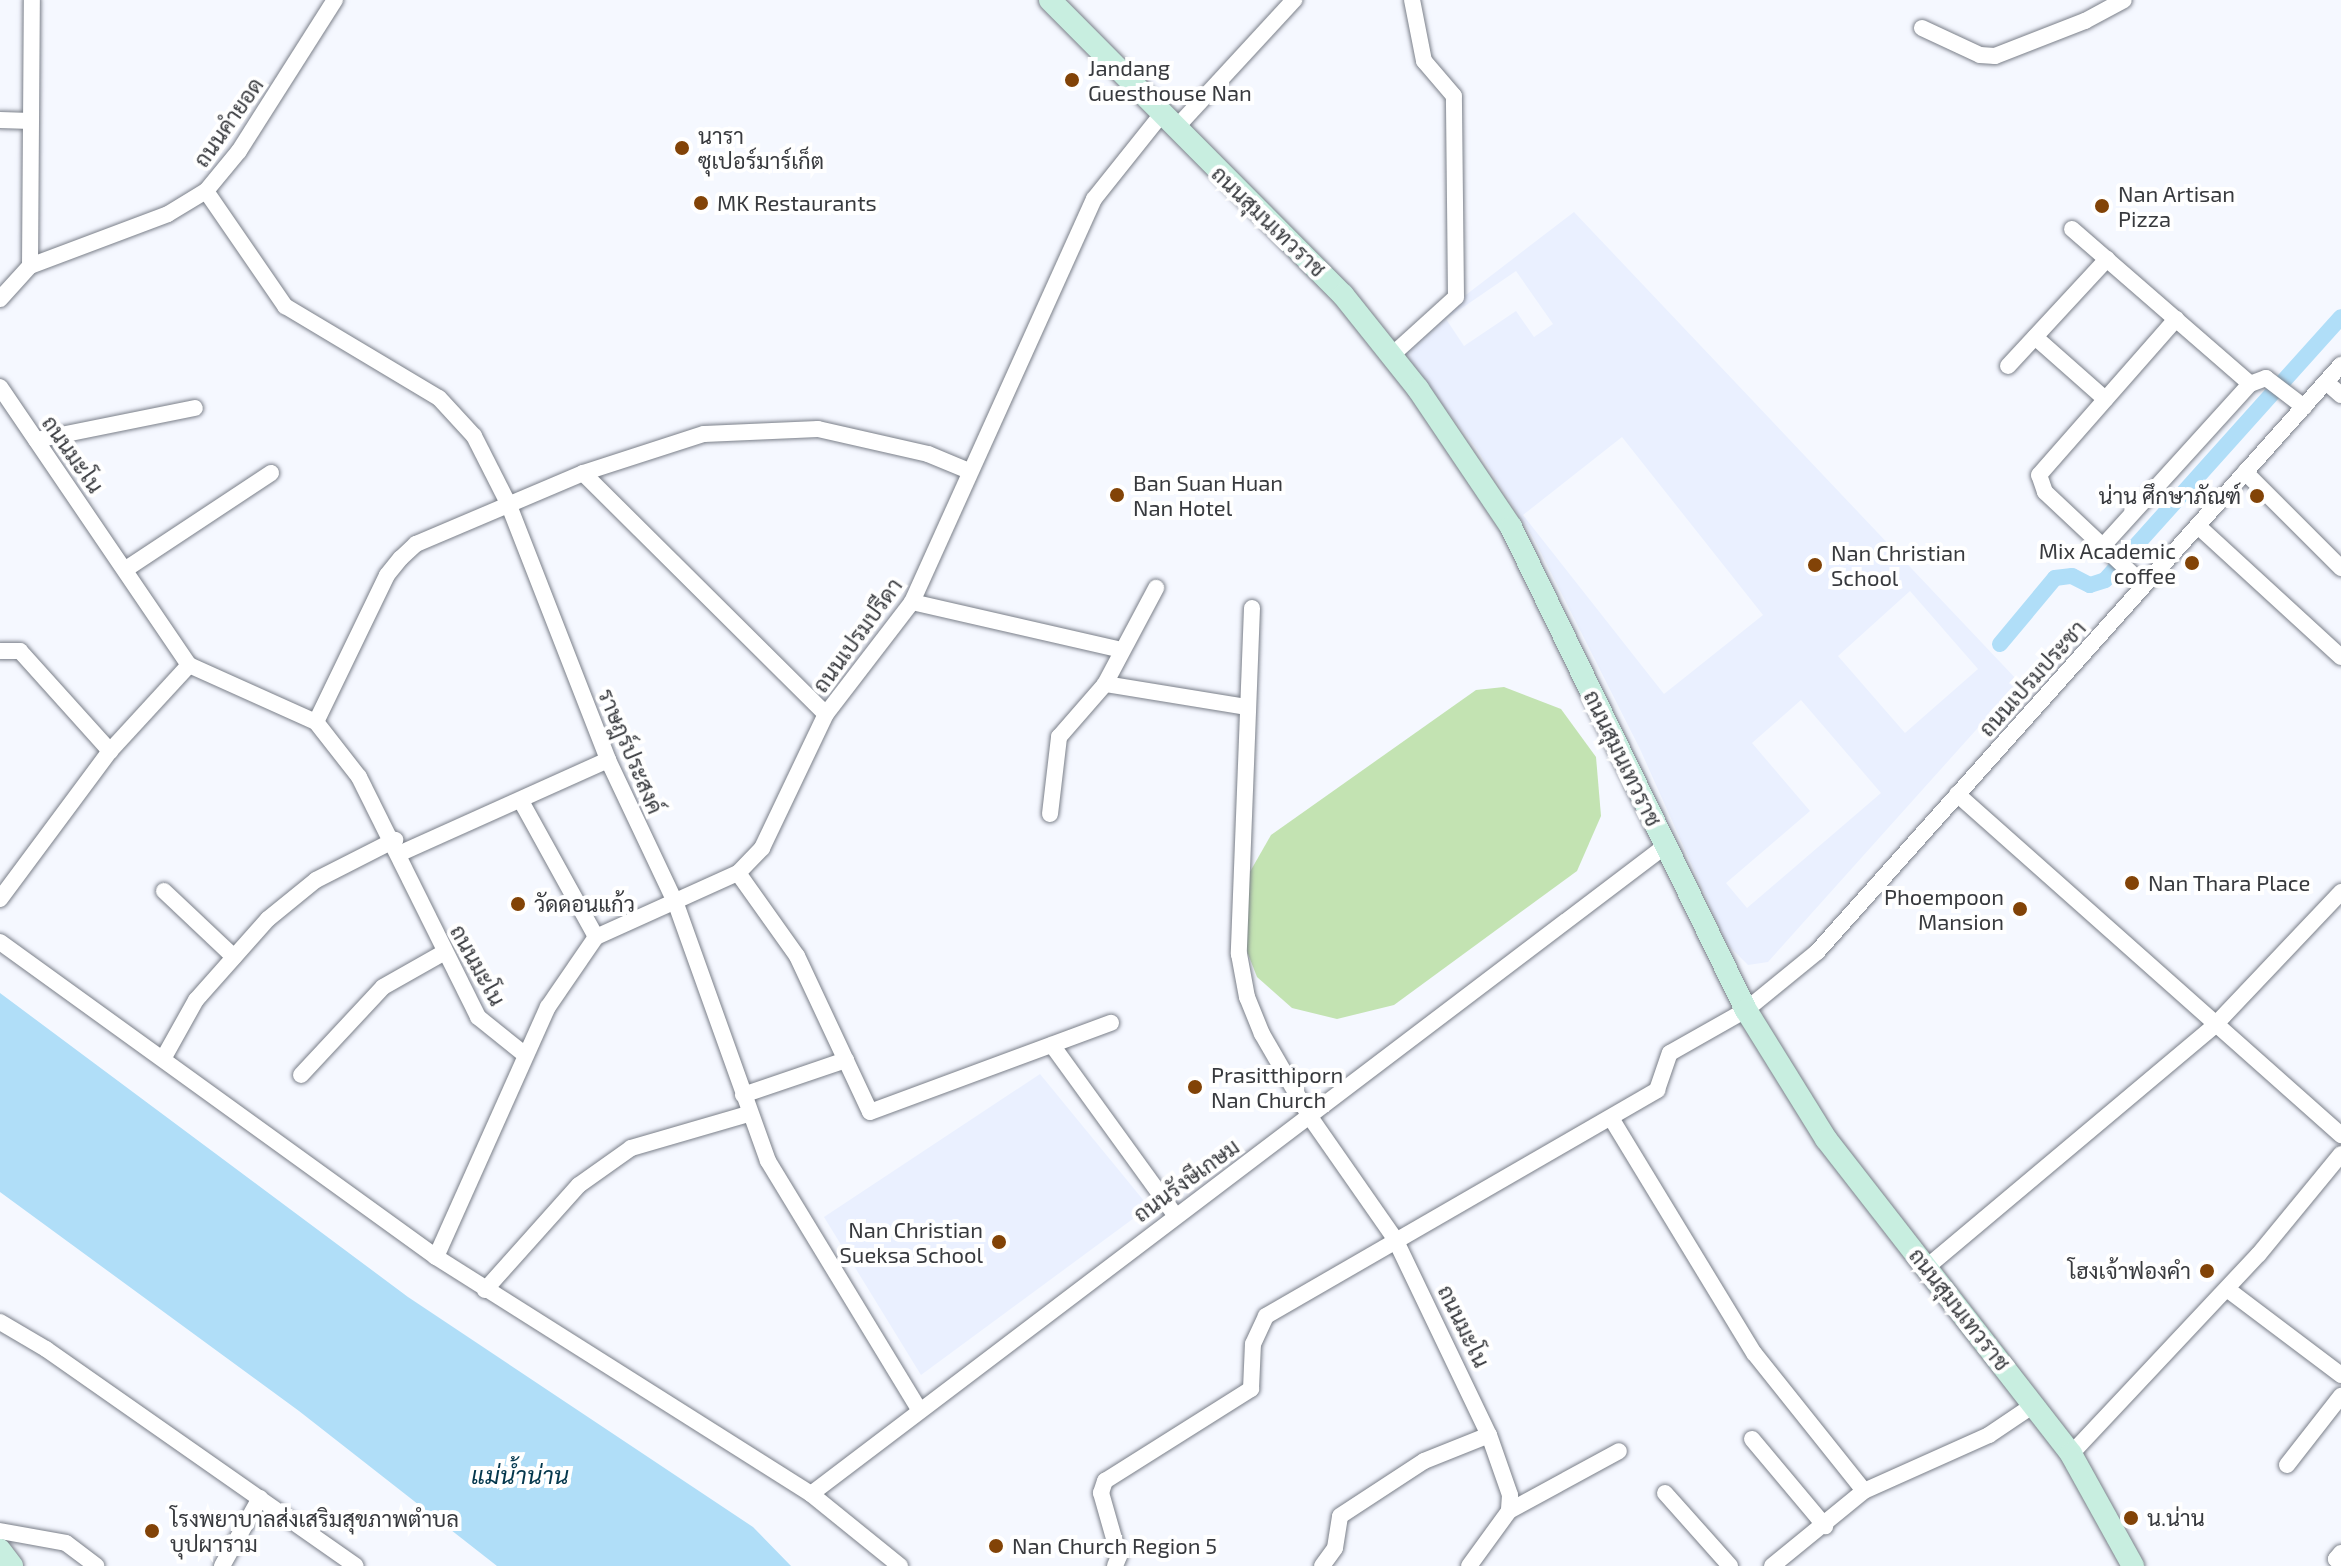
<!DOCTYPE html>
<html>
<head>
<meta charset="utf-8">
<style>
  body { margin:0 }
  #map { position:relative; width:2341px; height:1566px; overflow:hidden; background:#f5f8ff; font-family:"Exo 2",Sarabun,sans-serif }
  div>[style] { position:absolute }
  .built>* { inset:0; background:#eaf0ff }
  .green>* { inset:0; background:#c3e3b2 }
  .water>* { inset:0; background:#b0def8 }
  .canal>* { height:16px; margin:-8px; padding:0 8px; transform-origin:8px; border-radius:8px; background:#b0def8 }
  .roads { filter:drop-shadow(0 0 2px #7a7f89) drop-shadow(0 0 2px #7a7f89) }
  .street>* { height:16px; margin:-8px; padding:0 8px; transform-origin:8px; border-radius:8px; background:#fff }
  .secondary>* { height:22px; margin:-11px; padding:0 11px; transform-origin:11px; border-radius:11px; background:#c8eee0 }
  .dots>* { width:22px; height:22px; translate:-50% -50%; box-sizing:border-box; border:4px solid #fff; border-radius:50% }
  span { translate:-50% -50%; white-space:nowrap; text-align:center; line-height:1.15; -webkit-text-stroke:8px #fff; paint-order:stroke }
  .poi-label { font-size:22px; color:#383a3e }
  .left { translate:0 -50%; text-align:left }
  .right { translate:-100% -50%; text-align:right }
  .street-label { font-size:22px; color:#383a3e }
  .water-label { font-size:24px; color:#04374d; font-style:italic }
</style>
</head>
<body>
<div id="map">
  <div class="built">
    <div style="clip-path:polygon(evenodd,1574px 212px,2019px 682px,1768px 962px,1748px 965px,1727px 944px,1640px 749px,1534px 539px,1476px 448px,1398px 347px,1574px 212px,1516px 271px,1553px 324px,1534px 337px,1516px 311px,1464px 346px,1446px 319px,1516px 271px,1574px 212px,1622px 437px,1763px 615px,1664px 694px,1523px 515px,1622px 437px,1574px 212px,1910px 591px,1978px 669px,1905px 733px,1838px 656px,1910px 591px,1574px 212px,1801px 700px,1881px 793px,1747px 908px,1726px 883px,1810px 811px,1752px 743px,1801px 700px)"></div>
    <div style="clip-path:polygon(1040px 1074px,1149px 1207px,921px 1375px,824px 1217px)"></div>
  </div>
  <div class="green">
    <div style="clip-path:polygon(1504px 687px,1561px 709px,1596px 757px,1601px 816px,1577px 871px,1394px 1005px,1337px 1019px,1292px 1008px,1257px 977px,1241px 936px,1243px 884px,1271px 835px,1476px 690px)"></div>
  </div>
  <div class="water">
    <div style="clip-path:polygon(0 993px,408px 1297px,753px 1527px,791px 1566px,497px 1566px,299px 1411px,0 1192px)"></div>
  </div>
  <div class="canal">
    <div style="left:2000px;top:644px;width:86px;rotate:-50.2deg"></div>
    <div style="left:2055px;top:578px;width:17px;rotate:-7deg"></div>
    <div style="left:2072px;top:576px;width:20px;rotate:27deg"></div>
    <div style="left:2090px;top:585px;width:16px;rotate:-18deg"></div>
    <div style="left:2105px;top:580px;width:353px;rotate:-48.1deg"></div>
  </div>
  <div class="roads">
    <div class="street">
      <div style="left:1922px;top:28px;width:64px;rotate:25deg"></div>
      <div style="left:1980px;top:55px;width:15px;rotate:4deg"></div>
      <div style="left:1995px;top:56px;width:97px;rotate:-21.3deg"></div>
      <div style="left:2085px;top:21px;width:44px;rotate:-28.3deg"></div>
      <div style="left:0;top:120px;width:31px;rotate:2deg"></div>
      <div style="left:1175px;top:129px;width:176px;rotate:-47.3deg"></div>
      <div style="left:206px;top:191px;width:140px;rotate:55.5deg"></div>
      <div style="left:285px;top:306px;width:179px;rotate:30.9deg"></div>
      <div style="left:439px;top:398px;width:52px;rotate:47.4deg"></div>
      <div style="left:474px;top:436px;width:75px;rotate:63.1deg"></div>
      <div style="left:508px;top:503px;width:276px;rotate:68.7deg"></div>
      <div style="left:608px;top:760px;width:159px;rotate:64.7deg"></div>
      <div style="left:676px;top:904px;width:273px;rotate:70.3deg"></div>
      <div style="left:768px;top:1161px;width:290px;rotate:58.7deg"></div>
      <div style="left:2072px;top:229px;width:236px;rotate:41deg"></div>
      <div style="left:30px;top:266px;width:266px;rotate:-89.6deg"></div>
      <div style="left:0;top:299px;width:45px;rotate:-47.7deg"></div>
      <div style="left:30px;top:266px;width:147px;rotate:-20.6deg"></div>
      <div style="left:168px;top:214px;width:44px;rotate:-31.2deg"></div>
      <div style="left:206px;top:191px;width:52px;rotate:-50.5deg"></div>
      <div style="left:239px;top:151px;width:179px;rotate:-57.6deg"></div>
      <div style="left:2035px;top:337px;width:94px;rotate:41.5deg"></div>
      <div style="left:1392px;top:355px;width:86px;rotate:-42.2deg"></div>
      <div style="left:1456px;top:297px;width:201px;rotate:-90.6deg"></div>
      <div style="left:1454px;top:96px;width:46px;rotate:-130.6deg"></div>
      <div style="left:1424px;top:61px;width:62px;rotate:-101.1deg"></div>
      <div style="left:2008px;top:366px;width:146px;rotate:-47.2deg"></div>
      <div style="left:2326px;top:382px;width:20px;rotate:41deg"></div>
      <div style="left:0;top:387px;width:336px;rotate:55.8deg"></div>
      <div style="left:189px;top:665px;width:139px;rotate:24.2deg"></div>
      <div style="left:316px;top:722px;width:70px;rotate:52deg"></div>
      <div style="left:359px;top:777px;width:268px;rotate:63.6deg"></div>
      <div style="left:478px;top:1017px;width:59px;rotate:38.8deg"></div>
      <div style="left:36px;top:440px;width:162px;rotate:-11.4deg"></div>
      <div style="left:2245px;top:472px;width:136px;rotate:45deg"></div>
      <div style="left:583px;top:473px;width:342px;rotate:44.8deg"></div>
      <div style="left:2198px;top:526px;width:194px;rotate:42.5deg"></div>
      <div style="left:2102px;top:547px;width:220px;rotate:-47.8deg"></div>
      <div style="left:2250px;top:384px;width:17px;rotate:-21deg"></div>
      <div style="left:2266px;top:378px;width:48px;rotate:37.3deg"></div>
      <div style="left:126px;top:569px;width:174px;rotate:-33.5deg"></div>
      <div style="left:2144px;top:585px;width:136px;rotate:-136.8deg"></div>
      <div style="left:2045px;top:492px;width:18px;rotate:-109deg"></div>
      <div style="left:2039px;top:475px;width:208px;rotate:-48.7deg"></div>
      <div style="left:912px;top:602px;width:214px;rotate:12.9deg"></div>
      <div style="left:1252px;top:608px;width:346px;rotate:92.2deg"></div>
      <div style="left:1239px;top:954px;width:44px;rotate:79.5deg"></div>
      <div style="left:1247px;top:997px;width:40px;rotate:68deg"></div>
      <div style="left:1262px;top:1034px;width:96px;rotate:60deg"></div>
      <div style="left:1310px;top:1117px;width:149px;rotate:55.1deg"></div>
      <div style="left:1395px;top:1239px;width:217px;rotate:64.4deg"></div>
      <div style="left:1489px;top:1435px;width:64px;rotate:70.7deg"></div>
      <div style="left:1510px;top:1495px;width:16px;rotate:94deg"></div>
      <div style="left:1509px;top:1511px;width:68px;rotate:126deg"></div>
      <div style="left:0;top:651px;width:20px"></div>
      <div style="left:20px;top:651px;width:135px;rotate:48deg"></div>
      <div style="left:1105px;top:684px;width:144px;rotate:9.2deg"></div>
      <div style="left:316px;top:722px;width:163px;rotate:-64.2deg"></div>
      <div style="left:387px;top:575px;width:22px;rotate:-51deg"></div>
      <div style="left:401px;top:558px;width:21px;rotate:-43deg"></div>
      <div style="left:416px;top:544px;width:181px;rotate:-23deg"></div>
      <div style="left:583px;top:473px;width:127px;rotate:-17.9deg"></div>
      <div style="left:704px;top:434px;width:114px;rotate:-2.5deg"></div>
      <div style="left:818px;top:429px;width:113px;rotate:12.8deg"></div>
      <div style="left:928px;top:454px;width:44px;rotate:22.5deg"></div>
      <div style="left:1957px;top:794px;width:514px;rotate:41.61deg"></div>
      <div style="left:521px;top:801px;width:155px;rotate:61.1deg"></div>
      <div style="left:1050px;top:814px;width:78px;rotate:-83.3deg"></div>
      <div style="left:1059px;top:737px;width:70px;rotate:-49deg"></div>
      <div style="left:1105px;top:684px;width:109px;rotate:-62deg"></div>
      <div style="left:401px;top:853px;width:227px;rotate:-24.2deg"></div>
      <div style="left:738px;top:873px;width:102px;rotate:54.6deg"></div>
      <div style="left:797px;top:956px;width:172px;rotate:64.9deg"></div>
      <div style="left:870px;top:1112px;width:257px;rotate:-20.3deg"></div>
      <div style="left:164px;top:891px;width:96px;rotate:43.3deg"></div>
      <div style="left:0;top:899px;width:184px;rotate:-53.4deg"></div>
      <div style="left:110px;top:751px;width:117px;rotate:-47.4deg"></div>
      <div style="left:0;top:942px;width:538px;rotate:35.85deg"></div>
      <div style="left:1052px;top:1045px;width:210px;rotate:54.1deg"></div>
      <div style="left:163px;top:1059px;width:68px;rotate:-60.8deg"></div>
      <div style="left:196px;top:1000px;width:108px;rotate:-48.4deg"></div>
      <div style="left:268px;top:919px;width:62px;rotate:-39.1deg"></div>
      <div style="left:316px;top:880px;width:89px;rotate:-26.9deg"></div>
      <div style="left:301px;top:1075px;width:120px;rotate:-47deg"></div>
      <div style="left:383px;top:987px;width:69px;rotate:-29.5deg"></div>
      <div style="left:743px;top:1095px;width:109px;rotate:-18.8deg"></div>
      <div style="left:1611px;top:1118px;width:275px;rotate:58.7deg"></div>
      <div style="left:1754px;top:1353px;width:176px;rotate:51.4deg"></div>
      <div style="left:1927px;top:1267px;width:375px;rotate:-40deg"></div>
      <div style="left:2214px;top:1026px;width:185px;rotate:-46.5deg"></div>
      <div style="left:2227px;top:1289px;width:143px;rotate:37deg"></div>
      <div style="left:485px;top:1290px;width:141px;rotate:-48.2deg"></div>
      <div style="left:579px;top:1185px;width:64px;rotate:-35.4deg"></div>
      <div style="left:631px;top:1148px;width:122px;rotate:-16.2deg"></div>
      <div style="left:0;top:1322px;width:53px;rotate:30.4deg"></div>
      <div style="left:46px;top:1349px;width:378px;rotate:35deg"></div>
      <div style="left:1752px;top:1439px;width:114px;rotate:50deg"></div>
      <div style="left:2071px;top:1454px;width:274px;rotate:-46.8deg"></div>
      <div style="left:2259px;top:1254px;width:129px;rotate:-50.6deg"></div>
      <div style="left:2287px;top:1465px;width:88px;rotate:-52deg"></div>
      <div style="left:1665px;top:1493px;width:98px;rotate:48.3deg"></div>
      <div style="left:811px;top:1494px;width:1072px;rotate:-37.19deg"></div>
      <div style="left:1509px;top:1511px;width:125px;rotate:-28.6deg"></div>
      <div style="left:0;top:1531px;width:67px;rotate:10.3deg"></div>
      <div style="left:66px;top:1543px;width:38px;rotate:37deg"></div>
      <div style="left:2341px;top:1553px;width:8px;rotate:130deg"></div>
      <div style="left:2336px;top:1559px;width:6px;rotate:39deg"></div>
      <div style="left:222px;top:1566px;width:78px;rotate:-60.8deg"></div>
      <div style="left:900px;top:1566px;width:114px;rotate:-141deg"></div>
      <div style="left:811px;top:1494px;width:444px;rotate:-147.7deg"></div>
      <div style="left:436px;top:1257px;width:274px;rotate:-65.9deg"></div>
      <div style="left:548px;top:1007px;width:85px;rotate:-55.6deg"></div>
      <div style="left:596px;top:937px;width:156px;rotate:-24.3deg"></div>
      <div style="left:738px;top:873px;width:35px;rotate:-46deg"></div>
      <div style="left:762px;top:848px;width:148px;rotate:-64.5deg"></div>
      <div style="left:826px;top:714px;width:141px;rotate:-52.5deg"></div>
      <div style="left:912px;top:602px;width:442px;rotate:-65.7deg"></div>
      <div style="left:1094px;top:199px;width:107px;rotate:-51.4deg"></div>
      <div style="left:1115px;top:1566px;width:11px;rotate:-68deg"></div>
      <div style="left:1119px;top:1556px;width:66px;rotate:-105.9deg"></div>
      <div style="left:1101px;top:1493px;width:13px;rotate:-72deg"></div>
      <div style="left:1105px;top:1481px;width:173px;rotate:-32.2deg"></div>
      <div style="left:1251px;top:1389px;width:45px;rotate:-87.5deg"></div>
      <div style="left:1253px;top:1344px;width:31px;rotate:-65deg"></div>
      <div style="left:1266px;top:1316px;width:452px;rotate:-30deg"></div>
      <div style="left:1657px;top:1090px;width:39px;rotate:-71deg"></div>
      <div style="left:1670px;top:1053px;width:87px;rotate:-29.5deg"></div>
      <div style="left:1746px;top:1010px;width:92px;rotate:-39.2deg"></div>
      <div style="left:1817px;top:952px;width:787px;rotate:-48.25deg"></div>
      <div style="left:1322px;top:1566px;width:22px;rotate:-54deg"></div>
      <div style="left:1335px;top:1548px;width:32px;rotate:-81deg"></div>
      <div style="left:1340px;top:1516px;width:100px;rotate:-33.2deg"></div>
      <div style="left:1424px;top:1461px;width:70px;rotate:-21.8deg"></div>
      <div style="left:1772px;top:1566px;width:119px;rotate:-39.2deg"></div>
      <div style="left:1864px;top:1491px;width:137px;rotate:-24.1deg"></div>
      <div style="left:1989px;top:1435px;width:55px;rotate:-34deg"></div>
    </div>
    <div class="secondary">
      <div style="left:1050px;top:0;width:416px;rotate:45.2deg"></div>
      <div style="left:1343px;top:295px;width:120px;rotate:51.4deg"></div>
      <div style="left:1418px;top:389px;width:166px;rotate:56deg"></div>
      <div style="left:1511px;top:527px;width:537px;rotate:64.06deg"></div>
      <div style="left:1746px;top:1010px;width:152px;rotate:58.2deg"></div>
      <div style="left:1826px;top:1139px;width:399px;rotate:52.1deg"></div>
      <div style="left:2071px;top:1454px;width:128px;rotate:61deg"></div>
      <div style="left:0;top:1550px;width:20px;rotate:53deg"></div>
    </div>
  </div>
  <div class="dots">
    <div style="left:1072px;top:80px;background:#824307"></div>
    <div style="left:682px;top:148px;background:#824307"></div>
    <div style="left:701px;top:203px;background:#824307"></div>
    <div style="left:2102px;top:206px;background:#824307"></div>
    <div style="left:1117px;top:495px;background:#824307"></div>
    <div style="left:2257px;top:496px;background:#824307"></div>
    <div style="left:2192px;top:563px;background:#824307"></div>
    <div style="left:1815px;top:565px;background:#824307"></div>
    <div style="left:2132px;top:883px;background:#824307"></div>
    <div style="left:518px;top:904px;background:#824307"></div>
    <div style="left:2020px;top:909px;background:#824307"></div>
    <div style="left:1195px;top:1087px;background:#824307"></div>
    <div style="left:999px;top:1242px;background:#824307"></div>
    <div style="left:2207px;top:1271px;background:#824307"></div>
    <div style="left:2131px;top:1518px;background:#824307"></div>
    <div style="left:152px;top:1531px;background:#824307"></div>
    <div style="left:996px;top:1546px;background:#824307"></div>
  </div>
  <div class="poi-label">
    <span class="left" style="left:1088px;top:80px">Jandang<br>Guesthouse Nan</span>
    <span class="left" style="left:698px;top:148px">นารา<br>ซุเปอร์มาร์เก็ต</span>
    <span class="left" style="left:2118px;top:206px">Nan Artisan<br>Pizza</span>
    <span class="left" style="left:717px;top:203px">MK Restaurants</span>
    <span class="left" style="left:1133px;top:495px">Ban Suan Huan<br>Nan Hotel</span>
    <span class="right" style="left:2241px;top:496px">น่าน ศึกษาภัณฑ์</span>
    <span class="right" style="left:2176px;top:563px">Mix Academic<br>coffee</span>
    <span class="left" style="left:1831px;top:565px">Nan Christian<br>School</span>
    <span class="left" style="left:2148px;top:883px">Nan Thara Place</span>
    <span class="right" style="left:2004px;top:909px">Phoempoon<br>Mansion</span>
    <span class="left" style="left:534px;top:904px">วัดดอนแก้ว</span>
    <span class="left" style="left:1211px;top:1087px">Prasitthiporn<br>Nan Church</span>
    <span class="right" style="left:983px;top:1242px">Nan Christian<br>Sueksa School</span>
    <span class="right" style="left:2191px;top:1271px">โฮงเจ้าฟองคำ</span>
    <span class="left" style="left:170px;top:1531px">โรงพยาบาลส่งเสริมสุขภาพตำบล<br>บุปผาราม</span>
    <span class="left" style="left:2147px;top:1518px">น.น่าน</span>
    <span class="left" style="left:1012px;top:1546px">Nan Church Region 5</span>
  </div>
  <div class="street-label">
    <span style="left:228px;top:122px;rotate:-55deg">ถนนคำยอด</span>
    <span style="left:1269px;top:221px;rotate:44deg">ถนนสุมนเทวราช</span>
    <span style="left:73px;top:454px;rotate:55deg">ถนนมะโน</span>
    <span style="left:857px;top:635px;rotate:-54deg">ถนนเปรมปรีดา</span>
    <span style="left:2032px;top:678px;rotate:-48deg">ถนนเปรมประชา</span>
    <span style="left:631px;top:751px;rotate:67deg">ราษฎร์ประสงค์</span>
    <span style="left:1623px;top:758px;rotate:64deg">ถนนสุมนเทวราช</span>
    <span style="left:478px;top:965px;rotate:61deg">ถนนมะโน</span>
    <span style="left:1186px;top:1180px;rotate:-36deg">ถนนรังษีเกษม</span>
    <span style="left:1960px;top:1309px;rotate:52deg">ถนนสุมนเทวราช</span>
    <span style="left:1464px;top:1326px;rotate:64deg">ถนนมะโน</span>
  </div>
  <div class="water-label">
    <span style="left:520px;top:1475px">แม่น้ำน่าน</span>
  </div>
</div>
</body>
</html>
